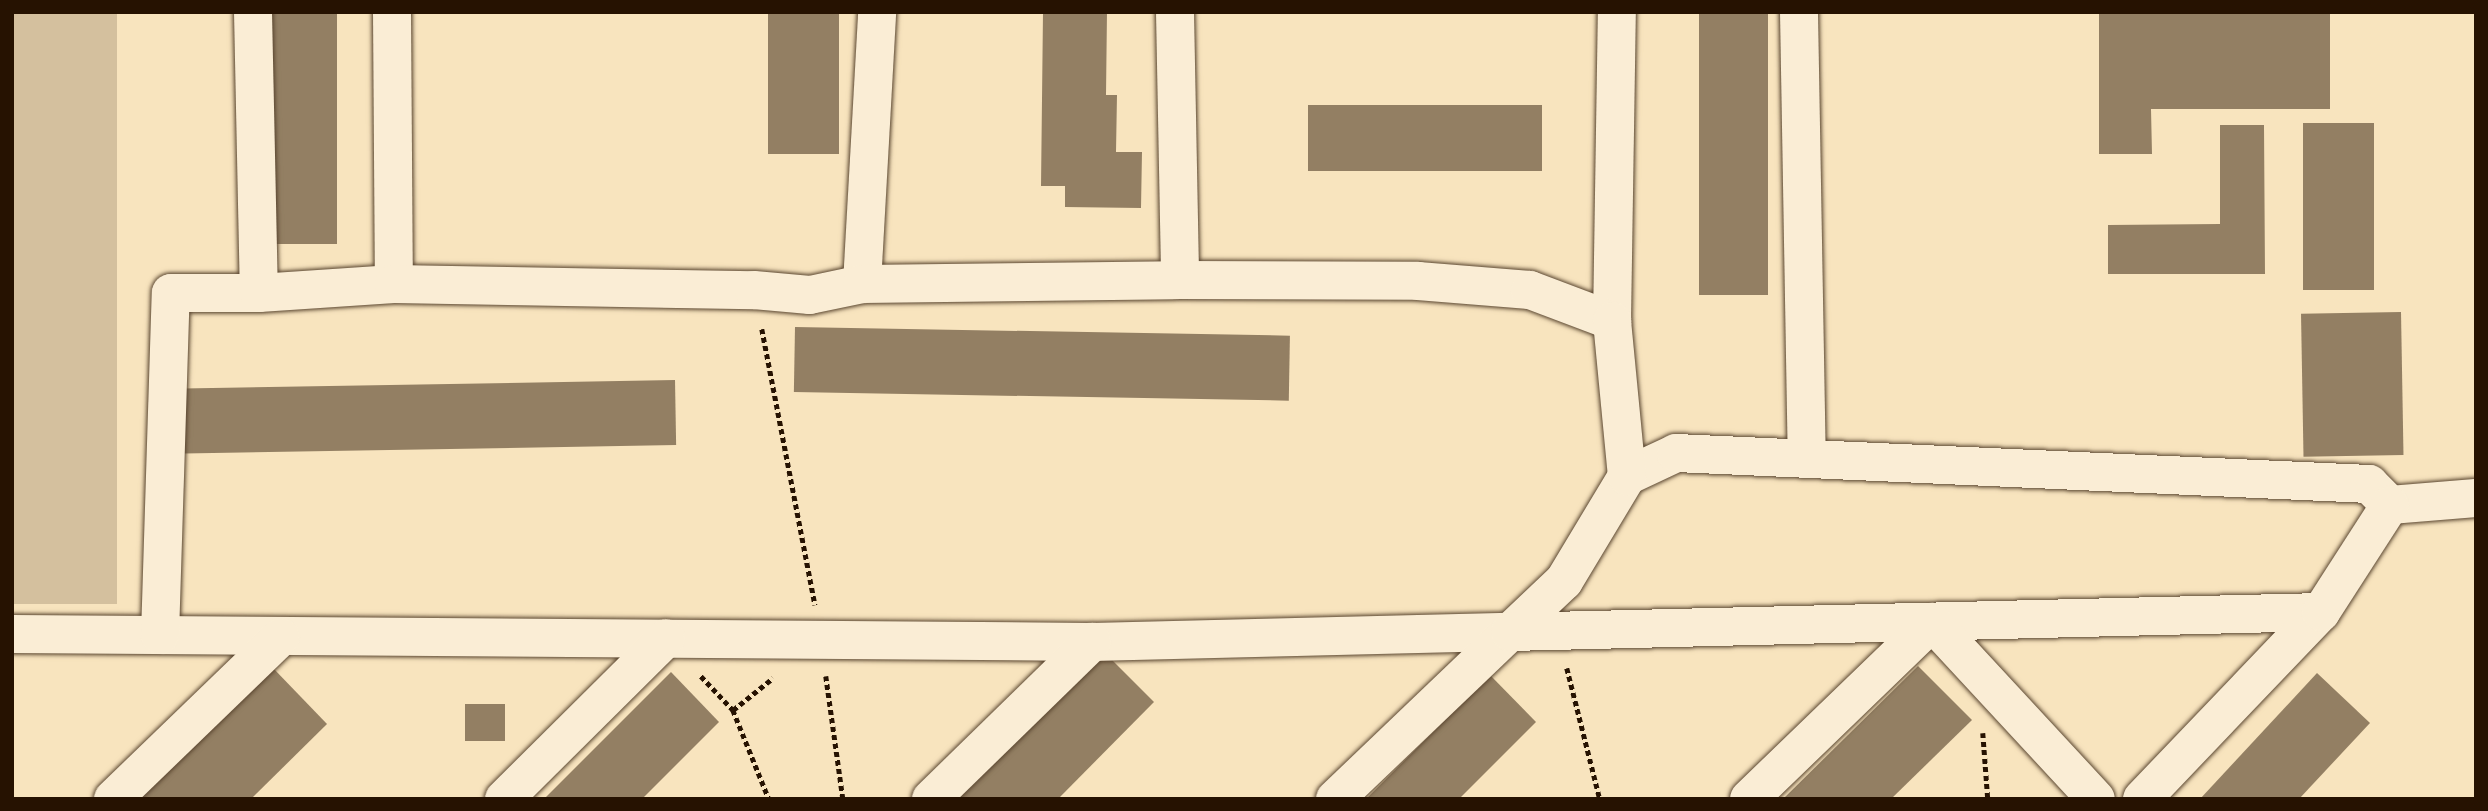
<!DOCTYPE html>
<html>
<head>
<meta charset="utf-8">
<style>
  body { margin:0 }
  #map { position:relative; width:2488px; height:811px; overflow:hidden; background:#f8e4be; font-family:"Gentium Book Plus",serif }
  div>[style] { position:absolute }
  .green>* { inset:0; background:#d4c09e; transform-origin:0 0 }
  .building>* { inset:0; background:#937f63; transform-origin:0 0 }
  .path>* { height:4.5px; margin-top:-2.25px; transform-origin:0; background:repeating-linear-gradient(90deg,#261201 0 5px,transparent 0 8.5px) }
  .roads { filter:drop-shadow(0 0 2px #5a4630) drop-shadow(0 0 2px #5a4630) }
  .minor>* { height:38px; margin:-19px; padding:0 19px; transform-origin:19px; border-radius:19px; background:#faedd5 }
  span { translate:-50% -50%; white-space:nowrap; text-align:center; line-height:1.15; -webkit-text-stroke:5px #faedd5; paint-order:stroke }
  .frame { position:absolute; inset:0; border:14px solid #261201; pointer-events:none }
</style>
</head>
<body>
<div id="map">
  <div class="green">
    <div style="left:12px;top:12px;width:105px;height:592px"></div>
  </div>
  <div class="building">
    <div style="left:272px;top:12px;width:65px;height:232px"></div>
    <div style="left:768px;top:12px;width:71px;height:142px"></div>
    <div style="clip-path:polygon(1043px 12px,1107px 12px,1106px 95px,1117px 95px,1116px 152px,1142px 152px,1141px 208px,1065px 207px,1065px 186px,1041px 186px)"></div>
    <div style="left:1699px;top:12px;width:69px;height:283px"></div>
    <div style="clip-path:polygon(2099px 12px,2330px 12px,2330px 109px,2151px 109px,2152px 154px,2099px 154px)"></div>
    <div style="left:1308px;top:105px;width:234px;height:66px"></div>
    <div style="left:2303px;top:123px;width:71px;height:167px"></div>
    <div style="clip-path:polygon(2220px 125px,2264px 125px,2265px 274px,2108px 274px,2108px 225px,2220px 224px)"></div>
    <div style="left:2401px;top:312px;width:143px;height:100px;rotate:89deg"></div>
    <div style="left:795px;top:327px;width:495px;height:65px;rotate:1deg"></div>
    <div style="left:675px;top:380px;width:65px;height:492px;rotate:89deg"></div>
    <div style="clip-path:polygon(1101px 649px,1154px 702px,1058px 799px,953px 799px)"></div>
    <div style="clip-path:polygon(1918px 666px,1972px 720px,1891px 799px,1783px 799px)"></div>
    <div style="clip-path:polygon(273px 668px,327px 724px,251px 799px,138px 799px)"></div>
    <div style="clip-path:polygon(671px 672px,719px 722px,642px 799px,544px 799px)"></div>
    <div style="clip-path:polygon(2317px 673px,2370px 723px,2299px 799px,2200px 799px)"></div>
    <div style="clip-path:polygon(1490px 675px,1536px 722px,1459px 799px,1366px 799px)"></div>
    <div style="left:465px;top:704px;width:40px;height:37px"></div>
  </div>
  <div class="path">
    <div style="left:762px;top:329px;width:281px;rotate:79.1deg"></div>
    <div style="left:1567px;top:668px;width:135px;rotate:75.9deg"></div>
    <div style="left:701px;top:676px;width:47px;rotate:46.7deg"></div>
    <div style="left:733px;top:710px;width:96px;rotate:68deg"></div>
    <div style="left:826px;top:676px;width:124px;rotate:82.1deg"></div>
    <div style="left:733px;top:710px;width:51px;rotate:-38.7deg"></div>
    <div style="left:1983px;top:733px;width:66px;rotate:85.7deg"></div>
  </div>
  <div class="roads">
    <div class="minor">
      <div style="left:253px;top:12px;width:281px;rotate:88.8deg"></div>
      <div style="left:392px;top:12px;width:272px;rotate:89.6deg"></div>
      <div style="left:1175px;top:12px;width:268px;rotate:88.9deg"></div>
      <div style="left:1799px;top:12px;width:447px;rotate:89deg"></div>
      <div style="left:862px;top:284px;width:272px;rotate:-86.8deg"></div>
      <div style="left:1612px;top:321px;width:309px;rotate:-89.1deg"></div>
      <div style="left:12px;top:634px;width:1080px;rotate:0.42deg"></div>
      <div style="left:1092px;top:642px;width:418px;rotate:-1.4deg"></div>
      <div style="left:1510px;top:632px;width:74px;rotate:-43.4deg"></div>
      <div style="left:1564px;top:581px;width:122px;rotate:-59deg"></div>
      <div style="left:1627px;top:476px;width:54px;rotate:-25.1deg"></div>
      <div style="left:1676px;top:453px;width:694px;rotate:2.56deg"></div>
      <div style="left:2369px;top:484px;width:30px;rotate:45deg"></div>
      <div style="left:2390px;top:505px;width:86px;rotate:-4.7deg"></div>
      <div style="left:160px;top:635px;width:342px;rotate:-88.2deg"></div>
      <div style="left:171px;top:293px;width:88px"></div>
      <div style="left:259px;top:293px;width:135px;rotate:-3.8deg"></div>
      <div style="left:394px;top:284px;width:360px;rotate:1deg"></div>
      <div style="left:754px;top:290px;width:56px;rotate:5.1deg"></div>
      <div style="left:810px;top:295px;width:53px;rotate:-11.9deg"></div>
      <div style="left:862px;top:284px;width:318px;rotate:-0.7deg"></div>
      <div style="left:1180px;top:280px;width:238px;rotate:0.2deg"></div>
      <div style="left:1418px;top:281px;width:112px;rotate:4.6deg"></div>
      <div style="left:1530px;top:290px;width:88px;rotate:20.7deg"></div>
      <div style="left:1612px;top:321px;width:156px;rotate:84.5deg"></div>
      <div style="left:113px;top:799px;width:233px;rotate:-44deg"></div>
      <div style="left:504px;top:799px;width:228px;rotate:-44.8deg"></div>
      <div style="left:931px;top:799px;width:225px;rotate:-44.3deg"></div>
      <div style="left:1335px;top:799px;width:242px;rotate:-43.7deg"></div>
      <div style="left:1510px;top:632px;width:811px;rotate:-1.41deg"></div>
      <div style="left:1749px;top:799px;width:255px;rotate:-44deg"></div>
      <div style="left:1932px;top:622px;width:241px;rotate:47.2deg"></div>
      <div style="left:2142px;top:799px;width:259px;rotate:-46.3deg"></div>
      <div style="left:2321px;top:612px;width:127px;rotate:-57.2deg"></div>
    </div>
  </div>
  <div class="frame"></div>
</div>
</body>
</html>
